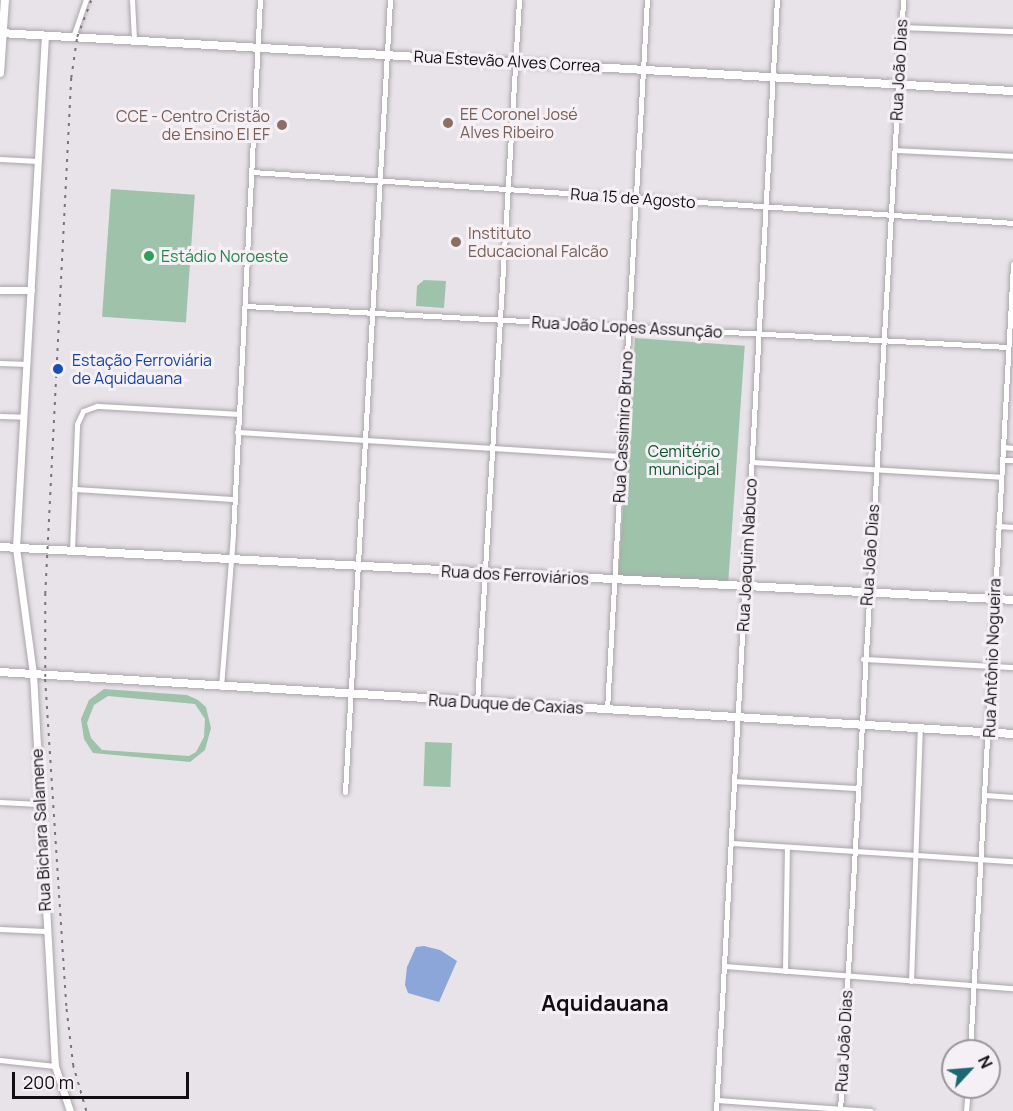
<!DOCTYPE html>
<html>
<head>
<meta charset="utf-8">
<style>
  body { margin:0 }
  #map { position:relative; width:1013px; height:1111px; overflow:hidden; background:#e8e3e8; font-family:Manrope,sans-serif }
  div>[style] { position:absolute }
  .green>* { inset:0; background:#9fc2ab; transform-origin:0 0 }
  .water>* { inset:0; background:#8ca6da }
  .roads { filter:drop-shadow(0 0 2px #aaa5aa) drop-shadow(0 0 2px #aaa5aa) }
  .minor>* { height:5px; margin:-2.5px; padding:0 2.5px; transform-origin:2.5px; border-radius:2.5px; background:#fff }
  .tertiary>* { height:7px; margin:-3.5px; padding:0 3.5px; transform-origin:3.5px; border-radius:3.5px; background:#fff }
  .secondary>* { height:8px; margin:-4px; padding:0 4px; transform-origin:4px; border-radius:4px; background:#fff }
  .rail>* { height:1.5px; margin-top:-0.75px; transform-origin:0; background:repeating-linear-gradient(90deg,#787578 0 3px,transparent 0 9px) }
  .dots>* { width:16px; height:16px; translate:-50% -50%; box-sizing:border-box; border:3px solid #f5f0f5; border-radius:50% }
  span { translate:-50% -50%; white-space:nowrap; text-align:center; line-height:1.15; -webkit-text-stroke:6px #f5f0f5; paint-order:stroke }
  .street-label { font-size:16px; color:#100f10 }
  .education-label { font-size:16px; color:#785e54 }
  .left { translate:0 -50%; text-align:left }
  .right { translate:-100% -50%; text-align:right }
  .leisure-label { font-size:16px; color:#27864d }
  .transit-label { font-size:16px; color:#164399 }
  .park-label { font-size:16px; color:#0e5431 }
  .district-label { font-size:22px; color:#100f10; font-weight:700 }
  .north { position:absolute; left:941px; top:1039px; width:60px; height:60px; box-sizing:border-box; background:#f5f0f5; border:2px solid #999699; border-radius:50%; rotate:64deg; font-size:16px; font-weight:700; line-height:24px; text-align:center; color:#100f10 }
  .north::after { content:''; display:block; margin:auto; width:21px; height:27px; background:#1d6772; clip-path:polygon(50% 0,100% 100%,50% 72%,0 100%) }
  .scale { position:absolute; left:12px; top:1072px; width:177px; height:27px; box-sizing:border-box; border:3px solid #100f10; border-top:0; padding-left:8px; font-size:18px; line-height:21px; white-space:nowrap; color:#100f10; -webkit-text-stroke:4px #f5f0f5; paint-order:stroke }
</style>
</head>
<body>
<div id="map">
  <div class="green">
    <div style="left:111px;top:189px;width:84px;height:128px;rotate:4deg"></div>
    <div style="clip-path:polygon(424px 280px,446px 281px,444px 308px,416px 306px,417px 286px)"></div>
    <div style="left:635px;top:338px;width:110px;height:238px;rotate:4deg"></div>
    <div style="clip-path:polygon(evenodd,104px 689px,187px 695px,198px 700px,206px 707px,211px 728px,205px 750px,190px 762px,93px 753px,84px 739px,81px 719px,89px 700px,104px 689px,108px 696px,195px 704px,205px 719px,204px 737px,196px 752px,189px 756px,102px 750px,91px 738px,87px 723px,94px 705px,108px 696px)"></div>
    <div style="left:425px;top:742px;width:27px;height:44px;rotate:2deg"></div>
  </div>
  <div class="water">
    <div style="clip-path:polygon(424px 946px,440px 950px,457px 961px,439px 1002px,408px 993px,405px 985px,407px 967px,416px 947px)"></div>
  </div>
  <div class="roads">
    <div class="minor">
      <div style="left:132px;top:0;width:40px;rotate:87.1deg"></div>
      <div style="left:902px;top:27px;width:111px;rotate:2.1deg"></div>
      <div style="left:73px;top:37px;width:39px;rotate:-71deg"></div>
      <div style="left:895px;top:150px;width:118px;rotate:2.9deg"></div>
      <div style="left:0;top:159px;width:38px;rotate:3deg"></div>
      <div style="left:252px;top:172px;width:763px;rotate:3.83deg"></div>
      <div style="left:246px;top:306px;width:763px;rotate:3.08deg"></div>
      <div style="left:0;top:363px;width:27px;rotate:2deg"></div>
      <div style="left:0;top:416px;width:24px;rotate:2deg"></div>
      <div style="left:237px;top:432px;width:385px;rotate:3.6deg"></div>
      <div style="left:1003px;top:447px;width:10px;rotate:6deg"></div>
      <div style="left:1002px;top:460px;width:11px"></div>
      <div style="left:752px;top:462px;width:249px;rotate:3.4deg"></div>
      <div style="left:74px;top:489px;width:160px;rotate:3.6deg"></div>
      <div style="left:998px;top:526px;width:15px;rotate:4deg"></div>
      <div style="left:72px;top:551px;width:127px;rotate:-87.7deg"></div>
      <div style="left:77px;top:424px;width:14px;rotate:-65deg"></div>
      <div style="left:83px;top:411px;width:15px;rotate:-20deg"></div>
      <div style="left:97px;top:406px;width:141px;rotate:3.2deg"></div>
      <div style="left:863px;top:659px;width:150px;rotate:3.1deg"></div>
      <div style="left:221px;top:687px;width:153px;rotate:-85.5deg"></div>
      <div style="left:233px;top:534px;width:535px;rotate:-87.11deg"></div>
      <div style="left:477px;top:703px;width:704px;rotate:-86.58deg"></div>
      <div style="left:607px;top:710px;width:711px;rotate:-86.78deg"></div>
      <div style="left:734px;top:781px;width:122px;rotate:3.3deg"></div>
      <div style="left:345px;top:792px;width:793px;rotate:-86.75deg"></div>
      <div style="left:985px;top:795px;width:28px;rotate:4deg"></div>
      <div style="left:0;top:802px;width:39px;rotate:3deg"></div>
      <div style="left:731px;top:843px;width:283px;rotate:3.7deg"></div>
      <div style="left:0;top:929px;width:45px;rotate:2.5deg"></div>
      <div style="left:724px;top:966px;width:290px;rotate:4.4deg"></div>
      <div style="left:785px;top:971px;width:123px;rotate:-89.1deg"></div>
      <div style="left:911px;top:981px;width:252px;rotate:-88deg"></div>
      <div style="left:970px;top:1051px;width:788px;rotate:-86.87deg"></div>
      <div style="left:0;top:1060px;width:55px;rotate:6.2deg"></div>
      <div style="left:717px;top:1100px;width:154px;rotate:4.1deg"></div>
      <div style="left:716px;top:1111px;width:1113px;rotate:-86.86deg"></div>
      <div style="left:840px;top:1111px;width:1113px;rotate:-86.75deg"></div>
      <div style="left:966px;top:1111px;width:24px;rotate:-85deg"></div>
    </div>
    <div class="tertiary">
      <div style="left:45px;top:35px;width:514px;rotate:93.24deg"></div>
      <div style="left:16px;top:548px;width:127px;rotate:82.3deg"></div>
      <div style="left:33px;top:674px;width:393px;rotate:86.8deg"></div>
      <div style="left:55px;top:1066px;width:47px;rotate:71.6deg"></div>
      <div style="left:0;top:290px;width:31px"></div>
    </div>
    <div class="secondary">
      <div style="left:0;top:33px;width:1015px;rotate:3.28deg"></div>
      <div style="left:0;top:73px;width:73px;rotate:-86.1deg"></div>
      <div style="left:0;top:547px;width:1014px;rotate:2.99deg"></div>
      <div style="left:0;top:672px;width:1015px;rotate:3.5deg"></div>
    </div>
  </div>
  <div class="rail">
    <div style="left:86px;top:1111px;width:47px;rotate:-106.1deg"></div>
    <div style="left:73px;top:1066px;width:60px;rotate:-96.7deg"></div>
    <div style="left:66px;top:1006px;width:330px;rotate:-93.7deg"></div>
    <div style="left:45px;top:677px;width:83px;rotate:-90deg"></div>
    <div style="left:45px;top:594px;width:517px;rotate:-87.12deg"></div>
    <div style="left:71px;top:78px;width:41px;rotate:-81.7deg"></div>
    <div style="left:77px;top:37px;width:40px;rotate:-69deg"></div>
  </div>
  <div class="dots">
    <div style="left:448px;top:123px;background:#8d6e63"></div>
    <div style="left:282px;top:125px;background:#8d6e63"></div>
    <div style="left:456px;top:242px;background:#8d6e63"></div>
    <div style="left:149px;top:256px;background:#2e9e5b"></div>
    <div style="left:58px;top:369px;background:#1a4fb4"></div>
  </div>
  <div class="street-label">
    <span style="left:507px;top:61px;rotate:3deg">Rua Estevão Alves Correa</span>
    <span style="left:899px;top:70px;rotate:-87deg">Rua João Dias</span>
    <span style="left:633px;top:198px;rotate:4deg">Rua 15 de Agosto</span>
    <span style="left:627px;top:327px;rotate:3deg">Rua João Lopes Assunção</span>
    <span style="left:623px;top:427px;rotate:-87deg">Rua Cassimiro Bruno</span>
    <span style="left:747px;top:555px;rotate:-87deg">Rua Joaquim Nabuco</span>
    <span style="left:870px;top:555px;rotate:-86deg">Rua João Dias</span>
    <span style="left:515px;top:575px;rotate:3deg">Rua dos Ferroviários</span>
    <span style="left:992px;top:658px;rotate:-88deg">Rua Antônio Nogueira</span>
    <span style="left:506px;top:704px;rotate:3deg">Rua Duque de Caxias</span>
    <span style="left:41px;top:830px;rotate:-93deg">Rua Bichara Salamene</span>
    <span style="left:844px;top:1041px;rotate:-87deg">Rua João Dias</span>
  </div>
  <div class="education-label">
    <span class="left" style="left:460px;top:123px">EE Coronel José<br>Alves Ribeiro</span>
    <span class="right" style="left:270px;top:125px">CCE - Centro Cristão<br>de Ensino EI EF</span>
    <span class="left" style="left:468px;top:242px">Instituto<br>Educacional Falcão</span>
  </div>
  <div class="leisure-label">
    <span class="left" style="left:161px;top:256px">Estádio Noroeste</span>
  </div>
  <div class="transit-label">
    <span class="left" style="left:72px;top:369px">Estação Ferroviária<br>de Aquidauana</span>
  </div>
  <div class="park-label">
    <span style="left:684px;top:460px">Cemitério<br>municipal</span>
  </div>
  <div class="district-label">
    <span style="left:605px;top:1004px">Aquidauana</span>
  </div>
  <div class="north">N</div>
  <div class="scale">200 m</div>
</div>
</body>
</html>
